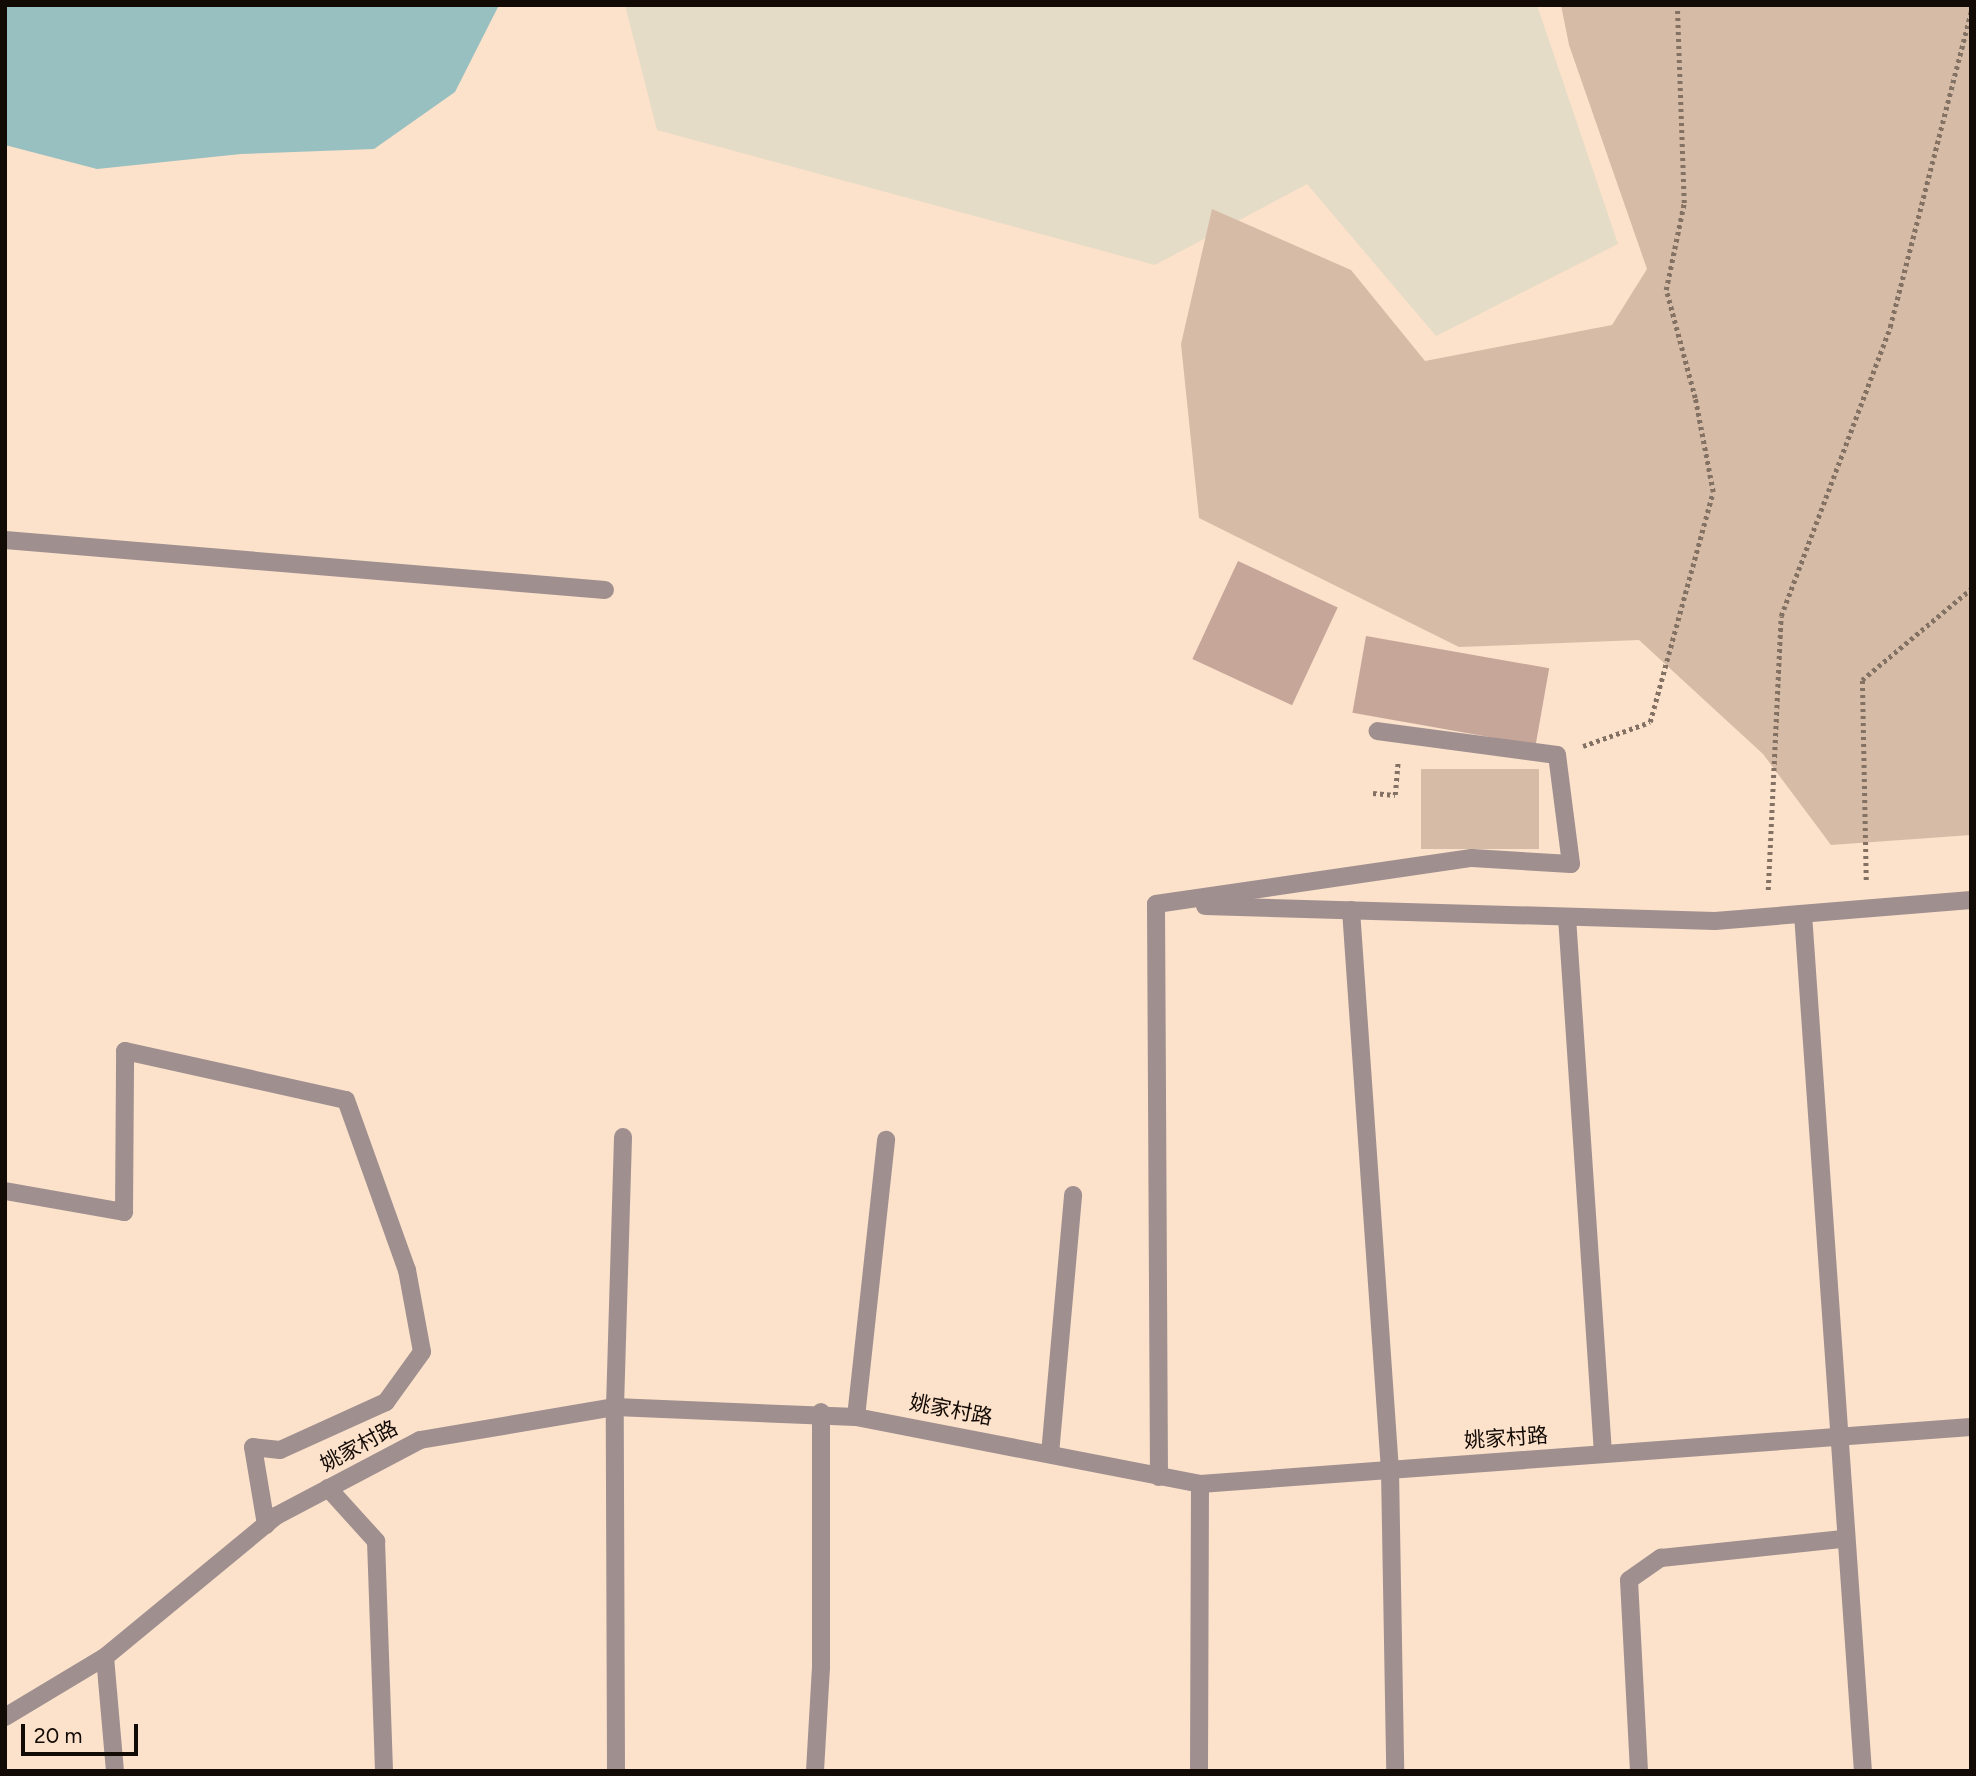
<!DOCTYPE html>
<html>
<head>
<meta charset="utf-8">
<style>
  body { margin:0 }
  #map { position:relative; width:1976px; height:1776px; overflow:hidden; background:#fce1cb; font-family:Figtree,"Noto Sans SC",sans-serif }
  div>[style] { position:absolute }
  .industrial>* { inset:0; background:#e5dcc7 }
  .green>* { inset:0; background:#d6bca6; transform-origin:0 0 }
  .water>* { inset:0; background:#99c0c0 }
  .building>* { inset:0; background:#c7a69a; transform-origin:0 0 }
  .path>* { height:4.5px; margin-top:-2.25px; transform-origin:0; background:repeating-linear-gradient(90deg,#837264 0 3.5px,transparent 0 7px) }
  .minor>* { height:18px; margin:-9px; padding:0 9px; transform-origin:9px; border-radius:9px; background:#9f8f8f }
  span { translate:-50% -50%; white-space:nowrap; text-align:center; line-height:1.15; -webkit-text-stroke:5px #fce1cb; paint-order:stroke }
  .street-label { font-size:21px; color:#120a04 }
  .frame { position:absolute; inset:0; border:7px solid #120a04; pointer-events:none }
  .scale { position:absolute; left:21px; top:1724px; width:117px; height:32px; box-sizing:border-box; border:4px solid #120a04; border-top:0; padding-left:9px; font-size:21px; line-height:24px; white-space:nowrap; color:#120a04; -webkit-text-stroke:5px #fce1cb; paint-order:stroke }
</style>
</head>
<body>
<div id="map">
  <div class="industrial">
    <div style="clip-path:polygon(625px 5px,1537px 5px,1618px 244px,1436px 336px,1307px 184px,1155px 265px,657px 130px)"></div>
  </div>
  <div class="green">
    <div style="clip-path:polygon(1561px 5px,1971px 5px,1971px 835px,1831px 845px,1763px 754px,1639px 640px,1459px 647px,1199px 518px,1181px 344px,1212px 209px,1351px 270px,1425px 361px,1612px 325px,1647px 269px,1569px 45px)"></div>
    <div style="left:1421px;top:769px;width:118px;height:80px"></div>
  </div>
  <div class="water">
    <div style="clip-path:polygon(5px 5px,499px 5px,455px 92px,374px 149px,241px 154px,97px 169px,5px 145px)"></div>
  </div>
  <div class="building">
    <div style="left:1238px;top:561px;width:110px;height:108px;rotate:25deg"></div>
    <div style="left:1366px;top:636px;width:186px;height:78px;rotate:10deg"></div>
  </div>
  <div class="path">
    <div style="left:1583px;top:746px;width:71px;rotate:-19.7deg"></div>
    <div style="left:1650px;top:722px;width:238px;rotate:-74.7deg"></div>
    <div style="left:1713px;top:492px;width:96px;rotate:-100.8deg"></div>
    <div style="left:1695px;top:398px;width:112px;rotate:-105deg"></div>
    <div style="left:1666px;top:290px;width:89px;rotate:-78.3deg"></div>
    <div style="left:1684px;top:203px;width:198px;rotate:-92deg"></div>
    <div style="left:1373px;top:793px;width:22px;rotate:5deg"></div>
    <div style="left:1395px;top:795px;width:33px;rotate:-85deg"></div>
    <div style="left:1866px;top:880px;width:200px;rotate:-91.1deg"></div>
    <div style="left:1862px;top:680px;width:142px;rotate:-39.9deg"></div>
    <div style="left:1768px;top:890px;width:274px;rotate:-87.3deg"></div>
    <div style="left:1781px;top:616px;width:309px;rotate:-69.3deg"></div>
    <div style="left:1890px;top:327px;width:326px;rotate:-75.6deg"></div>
  </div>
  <div class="minor">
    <div style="left:5px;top:540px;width:602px;rotate:4.76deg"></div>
    <div style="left:1205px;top:906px;width:510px;rotate:1.68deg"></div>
    <div style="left:1715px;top:921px;width:257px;rotate:-4.7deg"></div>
    <div style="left:1351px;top:910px;width:561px;rotate:86.02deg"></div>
    <div style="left:1390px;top:1470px;width:301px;rotate:89deg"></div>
    <div style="left:1803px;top:914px;width:859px;rotate:86deg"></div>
    <div style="left:1567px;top:917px;width:538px;rotate:86.16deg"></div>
    <div style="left:5px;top:1191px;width:121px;rotate:10deg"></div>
    <div style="left:124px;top:1212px;width:161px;rotate:-89.6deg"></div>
    <div style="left:125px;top:1051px;width:226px;rotate:12.5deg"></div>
    <div style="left:346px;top:1100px;width:181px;rotate:70.3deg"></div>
    <div style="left:407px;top:1270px;width:83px;rotate:79.6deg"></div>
    <div style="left:422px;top:1352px;width:62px;rotate:125.8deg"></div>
    <div style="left:386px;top:1402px;width:116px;rotate:155.6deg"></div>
    <div style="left:280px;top:1450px;width:27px;rotate:-174deg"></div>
    <div style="left:253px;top:1447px;width:79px;rotate:80.5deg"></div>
    <div style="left:856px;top:1417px;width:279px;rotate:-83.8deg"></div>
    <div style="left:1050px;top:1454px;width:260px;rotate:-84.9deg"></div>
    <div style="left:1159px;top:1477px;width:573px;rotate:-90.3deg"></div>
    <div style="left:1156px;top:904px;width:319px;rotate:-8.3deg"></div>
    <div style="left:1472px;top:858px;width:99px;rotate:3.5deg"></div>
    <div style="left:1571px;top:864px;width:110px;rotate:-97.3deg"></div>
    <div style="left:1557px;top:755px;width:181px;rotate:-172.4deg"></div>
    <div style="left:328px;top:1488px;width:72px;rotate:47.8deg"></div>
    <div style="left:376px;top:1541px;width:230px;rotate:88deg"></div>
    <div style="left:105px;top:1657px;width:114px;rotate:85deg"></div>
    <div style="left:5px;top:1717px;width:117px;rotate:-31deg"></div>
    <div style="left:105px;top:1657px;width:222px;rotate:-39.5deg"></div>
    <div style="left:276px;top:1516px;width:163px;rotate:-27.8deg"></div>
    <div style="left:420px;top:1440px;width:198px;rotate:-9.6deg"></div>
    <div style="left:615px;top:1407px;width:241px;rotate:2.4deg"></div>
    <div style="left:856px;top:1417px;width:350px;rotate:11deg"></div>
    <div style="left:1200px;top:1484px;width:773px;rotate:-4.23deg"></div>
    <div style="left:616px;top:1771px;width:364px;rotate:-90.2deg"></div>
    <div style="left:615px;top:1407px;width:270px;rotate:-88.3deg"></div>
    <div style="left:815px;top:1771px;width:103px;rotate:-86.7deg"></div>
    <div style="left:821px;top:1668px;width:256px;rotate:-90deg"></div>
    <div style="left:1199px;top:1771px;width:287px;rotate:-89.8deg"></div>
    <div style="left:1639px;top:1771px;width:191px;rotate:-93deg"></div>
    <div style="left:1629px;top:1580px;width:39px;rotate:-35deg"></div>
    <div style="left:1661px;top:1558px;width:183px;rotate:-6deg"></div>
  </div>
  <div class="street-label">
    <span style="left:951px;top:1410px;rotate:11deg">姚家村路</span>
    <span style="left:1506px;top:1438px;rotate:-4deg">姚家村路</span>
    <span style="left:359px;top:1446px;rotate:-28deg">姚家村路</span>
  </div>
  <div class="frame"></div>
  <div class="scale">20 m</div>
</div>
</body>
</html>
